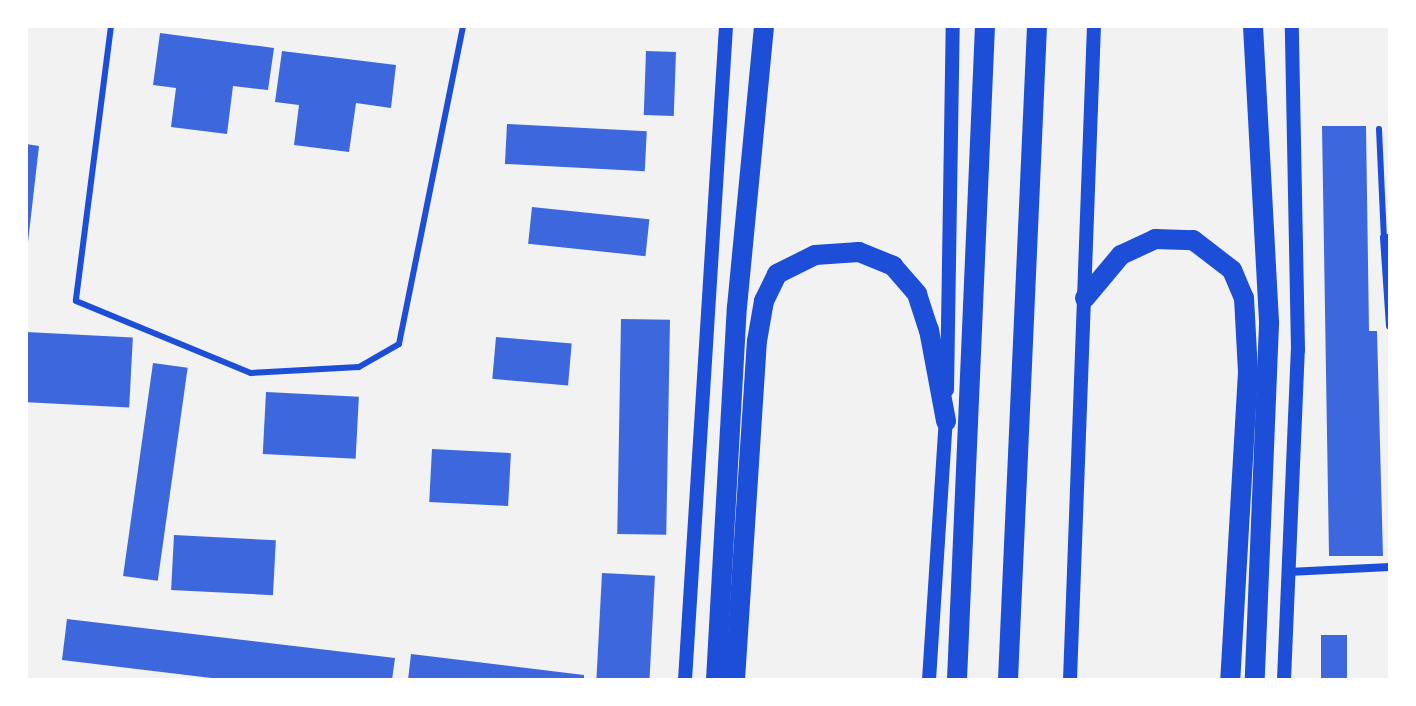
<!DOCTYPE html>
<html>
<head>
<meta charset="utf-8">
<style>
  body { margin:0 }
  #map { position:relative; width:1416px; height:706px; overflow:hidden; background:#f2f2f2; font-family:"Space Grotesk",sans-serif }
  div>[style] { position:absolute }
  .building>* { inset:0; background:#3d67dc; transform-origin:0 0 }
  .service>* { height:6px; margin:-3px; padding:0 3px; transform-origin:3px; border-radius:3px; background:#1d4ed8 }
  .minor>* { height:8px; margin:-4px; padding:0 4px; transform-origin:4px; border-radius:4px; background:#1d4ed8 }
  .tertiary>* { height:14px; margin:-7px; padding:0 7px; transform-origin:7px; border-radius:7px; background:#1d4ed8 }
  .trunk>* { height:20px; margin:-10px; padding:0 10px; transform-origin:10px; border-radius:10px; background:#1d4ed8 }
  span { translate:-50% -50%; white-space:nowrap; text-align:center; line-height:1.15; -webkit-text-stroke:6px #fff; paint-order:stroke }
  .frame { position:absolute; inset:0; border:28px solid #fff; pointer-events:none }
</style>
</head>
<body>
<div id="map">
  <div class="building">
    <div style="clip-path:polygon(160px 33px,274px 48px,268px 90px,233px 86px,227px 134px,171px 127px,176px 88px,153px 85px)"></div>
    <div style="clip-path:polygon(282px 51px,396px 65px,391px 108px,356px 103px,349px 152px,294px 145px,299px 105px,275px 102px)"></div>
    <div style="left:646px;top:51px;width:30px;height:64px;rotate:2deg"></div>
    <div style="left:507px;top:124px;width:140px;height:40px;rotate:3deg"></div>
    <div style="clip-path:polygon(1322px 126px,1366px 126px,1369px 331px,1377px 331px,1383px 556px,1329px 556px)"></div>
    <div style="clip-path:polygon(26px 144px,39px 146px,28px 242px,26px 242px)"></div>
    <div style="left:532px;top:207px;width:118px;height:37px;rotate:6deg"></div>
    <div style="left:621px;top:319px;width:49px;height:215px;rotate:1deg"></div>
    <div style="left:26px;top:332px;width:107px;height:70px;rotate:3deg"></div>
    <div style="left:496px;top:337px;width:76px;height:42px;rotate:5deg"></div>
    <div style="left:153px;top:363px;width:35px;height:215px;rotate:8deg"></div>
    <div style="left:266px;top:392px;width:93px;height:62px;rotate:3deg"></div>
    <div style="left:432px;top:449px;width:79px;height:53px;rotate:3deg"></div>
    <div style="left:174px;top:535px;width:102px;height:55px;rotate:3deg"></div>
    <div style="left:602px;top:573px;width:53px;height:107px;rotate:3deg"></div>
    <div style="clip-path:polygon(67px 619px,395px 658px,392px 680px,228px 680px,62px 660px)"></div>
    <div style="left:1321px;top:635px;width:26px;height:45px"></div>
    <div style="clip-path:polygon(411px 654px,584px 675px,584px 680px,408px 680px)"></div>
  </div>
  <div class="service">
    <div style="left:111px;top:26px;width:277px;rotate:97.3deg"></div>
    <div style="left:76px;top:301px;width:189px;rotate:22.4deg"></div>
    <div style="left:251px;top:373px;width:108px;rotate:-3.2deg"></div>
    <div style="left:359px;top:367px;width:46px;rotate:-29.9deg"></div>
    <div style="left:399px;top:344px;width:324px;rotate:-78.6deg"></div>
    <div style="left:1379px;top:129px;width:109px;rotate:87.4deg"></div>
  </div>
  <div class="minor">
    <div style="left:1390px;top:238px;width:6px;rotate:180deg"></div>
    <div style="left:1384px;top:238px;width:88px;rotate:86.1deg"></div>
    <div style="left:1288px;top:572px;width:102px;rotate:-2.8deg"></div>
  </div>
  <div class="tertiary">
    <div style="left:947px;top:390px;width:364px;rotate:-89.1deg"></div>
    <div style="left:685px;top:680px;width:655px;rotate:-86.41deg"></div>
    <div style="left:929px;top:680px;width:267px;rotate:-86.3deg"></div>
    <div style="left:1070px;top:680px;width:654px;rotate:-87.9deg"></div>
    <div style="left:1284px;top:680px;width:330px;rotate:-87.6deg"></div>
    <div style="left:1298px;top:350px;width:324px;rotate:-91.1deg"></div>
  </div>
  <div class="trunk">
    <div style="left:1253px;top:26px;width:298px;rotate:86.9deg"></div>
    <div style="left:1269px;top:324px;width:356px;rotate:92.3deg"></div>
    <div style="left:1085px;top:298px;width:56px;rotate:-50.1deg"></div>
    <div style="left:1121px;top:255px;width:38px;rotate:-25deg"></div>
    <div style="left:1155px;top:239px;width:38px;rotate:2deg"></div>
    <div style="left:1193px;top:240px;width:49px;rotate:37.6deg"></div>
    <div style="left:1232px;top:270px;width:30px;rotate:67deg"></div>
    <div style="left:1244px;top:298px;width:74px;rotate:86.9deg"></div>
    <div style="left:1248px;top:372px;width:309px;rotate:93.3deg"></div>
    <div style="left:716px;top:680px;width:374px;rotate:-86.8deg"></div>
    <div style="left:737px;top:307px;width:282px;rotate:-84.5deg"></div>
    <div style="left:735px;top:680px;width:340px;rotate:-86.3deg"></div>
    <div style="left:757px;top:341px;width:41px;rotate:-80.1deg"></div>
    <div style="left:764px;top:301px;width:30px;rotate:-64deg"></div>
    <div style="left:777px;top:274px;width:42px;rotate:-26.6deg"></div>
    <div style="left:815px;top:255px;width:44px;rotate:-3.9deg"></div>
    <div style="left:859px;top:252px;width:37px;rotate:22deg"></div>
    <div style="left:893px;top:266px;width:37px;rotate:49deg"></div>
    <div style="left:917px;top:294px;width:38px;rotate:72deg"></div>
    <div style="left:929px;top:330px;width:93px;rotate:79.4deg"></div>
    <div style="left:957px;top:680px;width:655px;rotate:-87.55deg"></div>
    <div style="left:1008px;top:680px;width:655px;rotate:-87.46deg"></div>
  </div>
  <div class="frame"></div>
</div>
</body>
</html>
